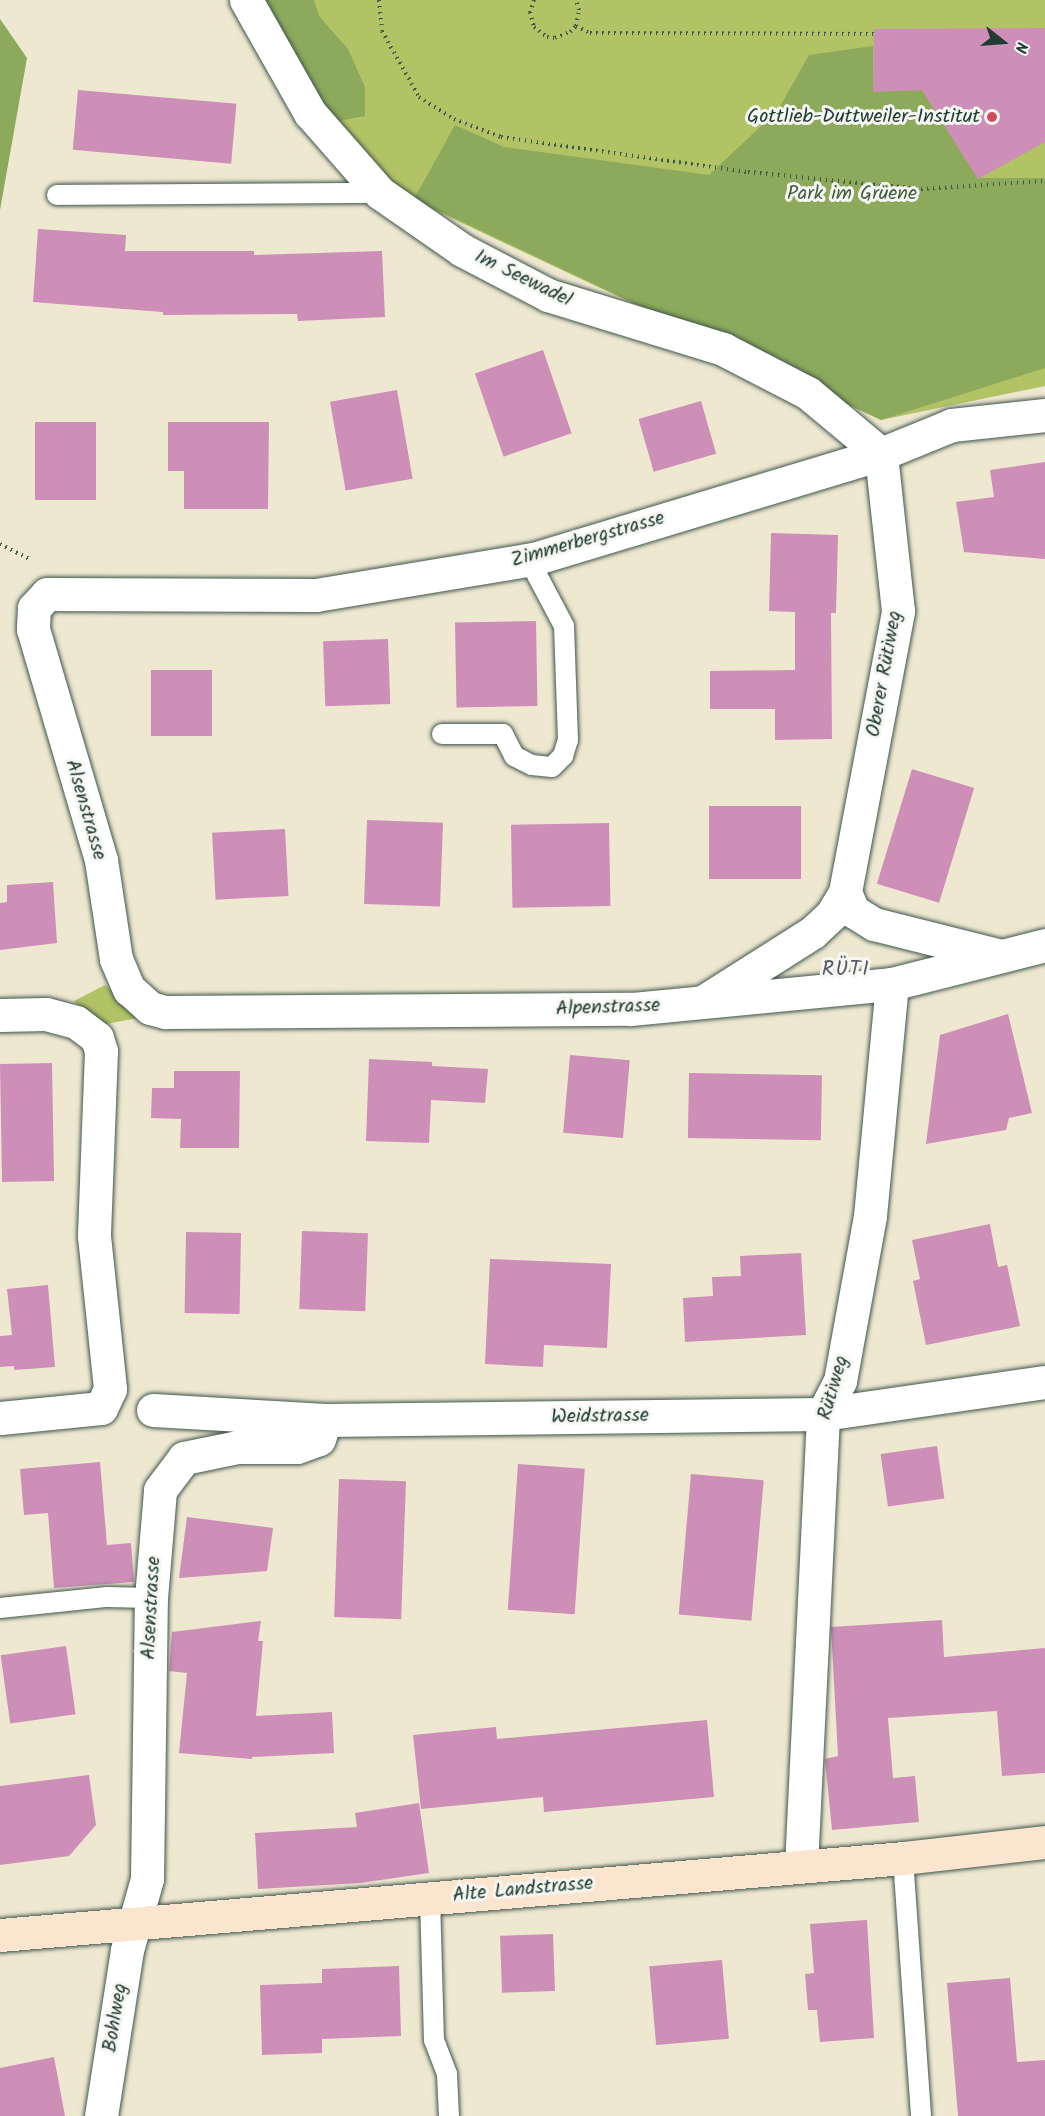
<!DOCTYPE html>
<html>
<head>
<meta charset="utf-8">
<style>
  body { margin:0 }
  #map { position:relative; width:1045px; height:2116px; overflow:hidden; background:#efe8d1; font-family:Kalam,sans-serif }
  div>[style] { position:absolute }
  .green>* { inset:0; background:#b2c366 }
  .forest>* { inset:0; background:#8da95b }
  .building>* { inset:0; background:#cd8eb8; transform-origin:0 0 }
  .path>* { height:4px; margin-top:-2px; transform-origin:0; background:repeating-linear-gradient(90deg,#3e574c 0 1.5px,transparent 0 6px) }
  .roads { filter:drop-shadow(0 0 2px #3e574c) drop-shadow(0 0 2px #3e574c) }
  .lane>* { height:20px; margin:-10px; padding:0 10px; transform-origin:10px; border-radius:10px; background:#fff }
  .street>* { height:33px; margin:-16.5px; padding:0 16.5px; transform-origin:16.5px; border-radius:16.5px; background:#fff }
  .secondary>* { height:33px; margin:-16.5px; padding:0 16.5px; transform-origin:16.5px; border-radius:16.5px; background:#fbe5cf }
  .dots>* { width:16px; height:16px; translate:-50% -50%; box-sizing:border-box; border:3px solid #f6f6f2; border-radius:50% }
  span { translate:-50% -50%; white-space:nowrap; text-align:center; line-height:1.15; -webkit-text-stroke:6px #f6f6f2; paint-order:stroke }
  .poi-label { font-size:20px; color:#1f3d34 }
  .right { translate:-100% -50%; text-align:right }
  .park-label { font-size:20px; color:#445e40 }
  .street-label { font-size:20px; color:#1f3d34 }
  .neighbourhood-label { font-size:21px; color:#5c5962; letter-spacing:1.5px }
  .north { position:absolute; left:973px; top:12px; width:60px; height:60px; -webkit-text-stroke:4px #f6f6f2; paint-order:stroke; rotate:107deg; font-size:16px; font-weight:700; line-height:24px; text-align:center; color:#1f3d34 }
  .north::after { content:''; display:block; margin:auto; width:21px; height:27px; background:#1f3d34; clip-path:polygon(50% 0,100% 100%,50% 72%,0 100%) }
</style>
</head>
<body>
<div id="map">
  <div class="green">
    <div style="clip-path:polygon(246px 0,1045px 0,1045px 386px,881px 420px,349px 170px)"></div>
    <div style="clip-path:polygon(105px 985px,143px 1017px,101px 1025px,74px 1001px)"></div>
  </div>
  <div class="forest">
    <div style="clip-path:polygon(246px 0,314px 0,319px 16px,348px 49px,365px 87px,365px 116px,321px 124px)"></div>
    <div style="clip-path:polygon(0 19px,27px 58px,0 210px)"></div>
    <div style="clip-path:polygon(873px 46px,873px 91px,922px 90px,978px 178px,1045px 178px,1045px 368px,881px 420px,414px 199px,455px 125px,504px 147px,709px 175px,778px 110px,809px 55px)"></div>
  </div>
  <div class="building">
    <div style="clip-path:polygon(1045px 28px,1045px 142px,978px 179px,922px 90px,873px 92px,874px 29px)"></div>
    <div style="left:78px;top:90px;width:159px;height:60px;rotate:5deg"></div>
    <div style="clip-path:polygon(38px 229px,126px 235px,125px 251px,254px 251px,254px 255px,382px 251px,385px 317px,298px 321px,297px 314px,163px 315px,163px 312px,33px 302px)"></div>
    <div style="left:543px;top:350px;width:88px;height:72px;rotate:71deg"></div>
    <div style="left:397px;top:390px;width:90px;height:68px;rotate:80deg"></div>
    <div style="left:701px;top:401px;width:55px;height:65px;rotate:74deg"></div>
    <div style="left:35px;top:422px;width:61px;height:78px"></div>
    <div style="clip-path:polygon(168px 422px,269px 422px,268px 509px,184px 509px,184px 471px,168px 471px)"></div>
    <div style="clip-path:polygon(1045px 462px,1045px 559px,964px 552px,956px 502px,994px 497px,990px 470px)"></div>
    <div style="clip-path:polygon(771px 533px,838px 535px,836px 613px,831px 613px,832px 739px,775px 740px,775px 709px,710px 709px,710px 671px,795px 670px,795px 612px,769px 611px)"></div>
    <div style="left:536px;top:621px;width:85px;height:81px;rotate:89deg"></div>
    <div style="left:388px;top:639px;width:65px;height:65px;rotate:88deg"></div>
    <div style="left:212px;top:670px;width:66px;height:61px;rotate:90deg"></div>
    <div style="left:912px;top:769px;width:65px;height:120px;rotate:17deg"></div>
    <div style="left:801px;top:806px;width:73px;height:92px;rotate:90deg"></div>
    <div style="left:367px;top:820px;width:76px;height:84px;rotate:2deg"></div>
    <div style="left:609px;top:823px;width:83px;height:98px;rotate:89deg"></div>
    <div style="left:285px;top:829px;width:67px;height:73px;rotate:87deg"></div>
    <div style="clip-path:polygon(53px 882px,57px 943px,0 950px,0 903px,7px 902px,7px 885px)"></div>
    <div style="clip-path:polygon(1008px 1014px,1032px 1113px,1009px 1118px,1006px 1130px,926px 1144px,940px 1035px)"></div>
    <div style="left:570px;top:1055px;width:60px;height:78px;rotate:5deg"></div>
    <div style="clip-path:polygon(369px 1059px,432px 1062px,432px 1066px,488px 1069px,485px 1103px,431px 1100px,429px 1143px,366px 1141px)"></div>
    <div style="left:52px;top:1063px;width:118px;height:52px;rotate:89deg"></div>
    <div style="clip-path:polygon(174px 1071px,240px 1071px,239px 1148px,180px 1148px,181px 1119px,151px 1118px,152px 1088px,174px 1088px)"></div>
    <div style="left:689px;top:1073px;width:133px;height:65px;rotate:1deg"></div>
    <div style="clip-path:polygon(990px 1224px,998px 1267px,1007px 1265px,1020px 1326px,926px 1345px,913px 1281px,920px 1279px,912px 1240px)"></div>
    <div style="left:302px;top:1231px;width:66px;height:78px;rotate:2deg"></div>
    <div style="left:186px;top:1232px;width:55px;height:81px;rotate:1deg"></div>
    <div style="clip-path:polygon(801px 1253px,806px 1335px,685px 1342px,683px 1298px,713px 1296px,712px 1277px,741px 1276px,740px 1256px)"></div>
    <div style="clip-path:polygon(490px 1259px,611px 1264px,607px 1348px,544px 1345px,543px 1367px,485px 1364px)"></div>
    <div style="clip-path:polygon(48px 1285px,55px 1367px,14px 1370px,14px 1366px,0 1367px,0 1336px,12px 1335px,7px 1289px)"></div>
    <div style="left:937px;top:1446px;width:53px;height:57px;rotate:82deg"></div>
    <div style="clip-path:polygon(100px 1462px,107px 1545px,131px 1543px,134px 1582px,54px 1588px,48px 1513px,24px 1515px,20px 1469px)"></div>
    <div style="left:518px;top:1464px;width:67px;height:146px;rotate:4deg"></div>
    <div style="left:691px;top:1474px;width:73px;height:141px;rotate:5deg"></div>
    <div style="left:339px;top:1479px;width:67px;height:138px;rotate:2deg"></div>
    <div style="clip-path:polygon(187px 1517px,273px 1528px,267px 1571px,179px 1578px)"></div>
    <div style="clip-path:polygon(942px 1620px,944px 1657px,1045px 1648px,1045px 1773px,1002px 1776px,997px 1711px,888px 1718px,893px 1778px,915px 1776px,919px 1822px,832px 1830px,825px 1759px,838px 1756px,831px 1627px)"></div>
    <div style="clip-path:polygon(261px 1621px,258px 1641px,263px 1641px,256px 1716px,332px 1712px,334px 1753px,252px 1757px,252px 1759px,179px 1753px,187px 1673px,169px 1671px,172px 1632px)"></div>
    <div style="left:66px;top:1646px;width:69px;height:66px;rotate:82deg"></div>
    <div style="clip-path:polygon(707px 1720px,714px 1797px,544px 1812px,543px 1797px,421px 1809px,413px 1735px,496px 1727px,497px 1739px)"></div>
    <div style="clip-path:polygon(89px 1775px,96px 1825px,69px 1856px,0 1865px,0 1786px)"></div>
    <div style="clip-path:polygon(419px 1803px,429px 1873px,360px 1883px,258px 1889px,255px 1833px,357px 1827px,355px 1813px)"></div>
    <div style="clip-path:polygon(867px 1920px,874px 2038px,820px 2042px,817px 2010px,808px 2010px,805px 1974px,814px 1973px,810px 1924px)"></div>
    <div style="left:553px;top:1934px;width:57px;height:53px;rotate:88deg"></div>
    <div style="left:722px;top:1960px;width:79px;height:73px;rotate:85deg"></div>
    <div style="clip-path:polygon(399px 1966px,401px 2036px,322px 2039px,322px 2053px,262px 2055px,260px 1985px,322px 1983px,322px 1969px)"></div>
    <div style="clip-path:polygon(1010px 1978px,1017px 2062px,1045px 2060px,1045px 2116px,958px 2116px,947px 1983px)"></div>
    <div style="clip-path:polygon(54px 2057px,65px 2116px,0 2116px,0 2068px)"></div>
  </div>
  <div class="path">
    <div style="left:379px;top:0;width:31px;rotate:84deg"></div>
    <div style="left:382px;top:31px;width:76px;rotate:60.7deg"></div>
    <div style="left:419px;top:97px;width:41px;rotate:32.2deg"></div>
    <div style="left:454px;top:119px;width:50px;rotate:21deg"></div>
    <div style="left:501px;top:137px;width:249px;rotate:8.1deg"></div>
    <div style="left:748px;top:172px;width:174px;rotate:5.6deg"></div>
    <div style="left:921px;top:189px;width:124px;rotate:-3.7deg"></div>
    <div style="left:534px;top:0;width:13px;rotate:108deg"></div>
    <div style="left:530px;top:12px;width:16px;rotate:75deg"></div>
    <div style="left:534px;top:27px;width:16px;rotate:38deg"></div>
    <div style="left:547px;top:37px;width:8px;rotate:7deg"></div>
    <div style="left:555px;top:38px;width:16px;rotate:-22deg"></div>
    <div style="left:570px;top:32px;width:8px;rotate:-45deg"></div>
    <div style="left:576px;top:26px;width:16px;rotate:-79deg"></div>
    <div style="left:579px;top:10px;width:10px;rotate:-107deg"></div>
    <div style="left:576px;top:26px;width:16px;rotate:27deg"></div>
    <div style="left:590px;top:33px;width:284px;rotate:0.2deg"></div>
    <div style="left:0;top:544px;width:35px;rotate:27deg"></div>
  </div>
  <div class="roads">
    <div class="lane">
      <div style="left:57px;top:195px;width:323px;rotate:-0.4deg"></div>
      <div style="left:442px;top:734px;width:61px"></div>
      <div style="left:503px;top:734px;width:25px;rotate:63deg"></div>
      <div style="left:514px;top:756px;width:20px;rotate:27deg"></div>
      <div style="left:532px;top:765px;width:20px;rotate:6deg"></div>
      <div style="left:552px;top:767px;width:16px;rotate:-45deg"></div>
      <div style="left:563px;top:756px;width:17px;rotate:-73deg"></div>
      <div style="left:568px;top:740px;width:114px;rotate:-92deg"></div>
      <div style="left:564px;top:626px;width:58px;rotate:-117.9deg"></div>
      <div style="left:537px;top:575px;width:16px;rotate:-104deg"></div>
      <div style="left:0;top:1608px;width:108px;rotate:-5.9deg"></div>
      <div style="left:107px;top:1597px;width:44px;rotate:1.3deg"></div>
      <div style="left:903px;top:1858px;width:259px;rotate:86deg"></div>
      <div style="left:430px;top:1898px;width:142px;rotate:88.4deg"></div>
      <div style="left:434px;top:2040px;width:36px;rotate:69deg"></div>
      <div style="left:447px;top:2074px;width:42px;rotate:87.3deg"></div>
    </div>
    <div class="street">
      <div style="left:246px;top:0;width:130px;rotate:60.5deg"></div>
      <div style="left:310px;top:113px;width:106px;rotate:48.8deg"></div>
      <div style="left:380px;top:193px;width:100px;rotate:34.8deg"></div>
      <div style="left:462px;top:250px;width:97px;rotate:27.6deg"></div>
      <div style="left:548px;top:295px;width:183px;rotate:17.1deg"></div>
      <div style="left:723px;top:349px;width:96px;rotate:27.4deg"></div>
      <div style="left:808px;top:393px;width:95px;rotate:39.9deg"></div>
      <div style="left:1045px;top:415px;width:94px;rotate:173.9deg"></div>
      <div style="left:952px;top:425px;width:77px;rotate:157.8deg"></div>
      <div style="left:881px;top:454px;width:363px;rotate:163.2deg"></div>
      <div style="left:533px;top:559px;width:220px;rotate:170.6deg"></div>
      <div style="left:316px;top:595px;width:269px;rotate:-179.8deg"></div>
      <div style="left:47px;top:594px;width:19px;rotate:133deg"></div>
      <div style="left:34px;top:608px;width:21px;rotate:93deg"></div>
      <div style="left:33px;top:629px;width:241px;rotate:73.6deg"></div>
      <div style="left:101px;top:860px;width:100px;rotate:81.4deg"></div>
      <div style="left:116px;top:959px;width:33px;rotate:67deg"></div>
      <div style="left:129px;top:989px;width:28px;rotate:42deg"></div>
      <div style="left:150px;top:1008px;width:16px;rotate:15deg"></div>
      <div style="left:165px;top:1012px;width:466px;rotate:-0.4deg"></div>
      <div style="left:631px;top:1009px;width:262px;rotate:-5.5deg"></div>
      <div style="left:892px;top:984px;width:158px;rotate:-14.3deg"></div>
      <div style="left:845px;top:892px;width:21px;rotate:67deg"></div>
      <div style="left:853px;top:911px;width:25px;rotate:32deg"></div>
      <div style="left:874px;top:924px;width:127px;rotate:14.1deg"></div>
      <div style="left:706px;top:1000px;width:127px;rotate:-32.4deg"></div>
      <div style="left:813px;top:932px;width:26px;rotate:-43deg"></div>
      <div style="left:832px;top:914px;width:26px;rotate:-59deg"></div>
      <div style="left:845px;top:892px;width:286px;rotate:-79.3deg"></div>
      <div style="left:898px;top:611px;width:158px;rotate:-96.2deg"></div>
      <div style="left:0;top:1015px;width:46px;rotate:-1.2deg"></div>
      <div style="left:46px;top:1014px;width:31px;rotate:15deg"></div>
      <div style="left:76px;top:1022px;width:26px;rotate:37deg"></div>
      <div style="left:97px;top:1038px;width:14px;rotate:73deg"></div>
      <div style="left:101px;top:1051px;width:185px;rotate:92.2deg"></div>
      <div style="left:94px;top:1236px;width:154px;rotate:84deg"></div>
      <div style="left:110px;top:1389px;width:21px;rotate:115deg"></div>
      <div style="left:101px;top:1408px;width:101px;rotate:174.3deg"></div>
      <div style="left:153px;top:1410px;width:172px;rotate:3.3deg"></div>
      <div style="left:325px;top:1420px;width:498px;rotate:-0.7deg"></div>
      <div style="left:823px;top:1414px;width:224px;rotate:-8.2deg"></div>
      <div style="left:801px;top:1866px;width:453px;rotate:-87.2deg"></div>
      <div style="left:823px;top:1414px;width:37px;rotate:-63deg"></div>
      <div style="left:840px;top:1381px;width:168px;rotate:-79.7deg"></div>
      <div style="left:870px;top:1216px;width:233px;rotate:-84.6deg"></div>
      <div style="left:101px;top:2116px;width:168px;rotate:-81.1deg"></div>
      <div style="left:127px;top:1950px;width:74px;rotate:-74.3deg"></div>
      <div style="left:147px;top:1879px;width:281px;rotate:-89.2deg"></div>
      <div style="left:151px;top:1598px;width:108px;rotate:-85.2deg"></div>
      <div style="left:160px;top:1490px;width:40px;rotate:-53deg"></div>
      <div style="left:184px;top:1458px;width:54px;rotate:-11.7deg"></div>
      <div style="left:237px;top:1447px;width:60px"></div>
      <div style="left:297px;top:1447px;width:23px;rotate:-20deg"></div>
      <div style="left:319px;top:1439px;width:20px;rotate:-72deg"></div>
    </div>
    <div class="secondary">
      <div style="left:0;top:1935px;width:906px;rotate:-4.87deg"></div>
      <div style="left:903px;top:1858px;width:143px;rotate:-6.4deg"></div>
    </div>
  </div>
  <div class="dots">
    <div style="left:992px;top:117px;background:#d1495b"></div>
  </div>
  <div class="poi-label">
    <span class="right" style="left:980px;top:117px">Gottlieb-Duttweiler-Institut</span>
  </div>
  <div class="park-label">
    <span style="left:852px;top:194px">Park im Grüene</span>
  </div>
  <div class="street-label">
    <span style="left:523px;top:279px;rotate:26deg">Im Seewadel</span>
    <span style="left:588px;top:540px;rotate:-16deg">Zimmerbergstrasse</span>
    <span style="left:885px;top:674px;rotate:-80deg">Oberer Rütiweg</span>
    <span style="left:85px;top:810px;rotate:74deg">Alsenstrasse</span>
    <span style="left:608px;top:1008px;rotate:-2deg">Alpenstrasse</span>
    <span style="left:834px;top:1388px;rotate:-74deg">Rütiweg</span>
    <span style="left:600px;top:1417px;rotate:-1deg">Weidstrasse</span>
    <span style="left:152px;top:1608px;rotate:-87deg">Alsenstrasse</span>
    <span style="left:523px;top:1890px;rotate:-5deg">Alte Landstrasse</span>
    <span style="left:116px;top:2018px;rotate:-81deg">Bohlweg</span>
  </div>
  <div class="neighbourhood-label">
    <span style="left:846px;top:970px">RÜTI</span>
  </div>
  <div class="north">N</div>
</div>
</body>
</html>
